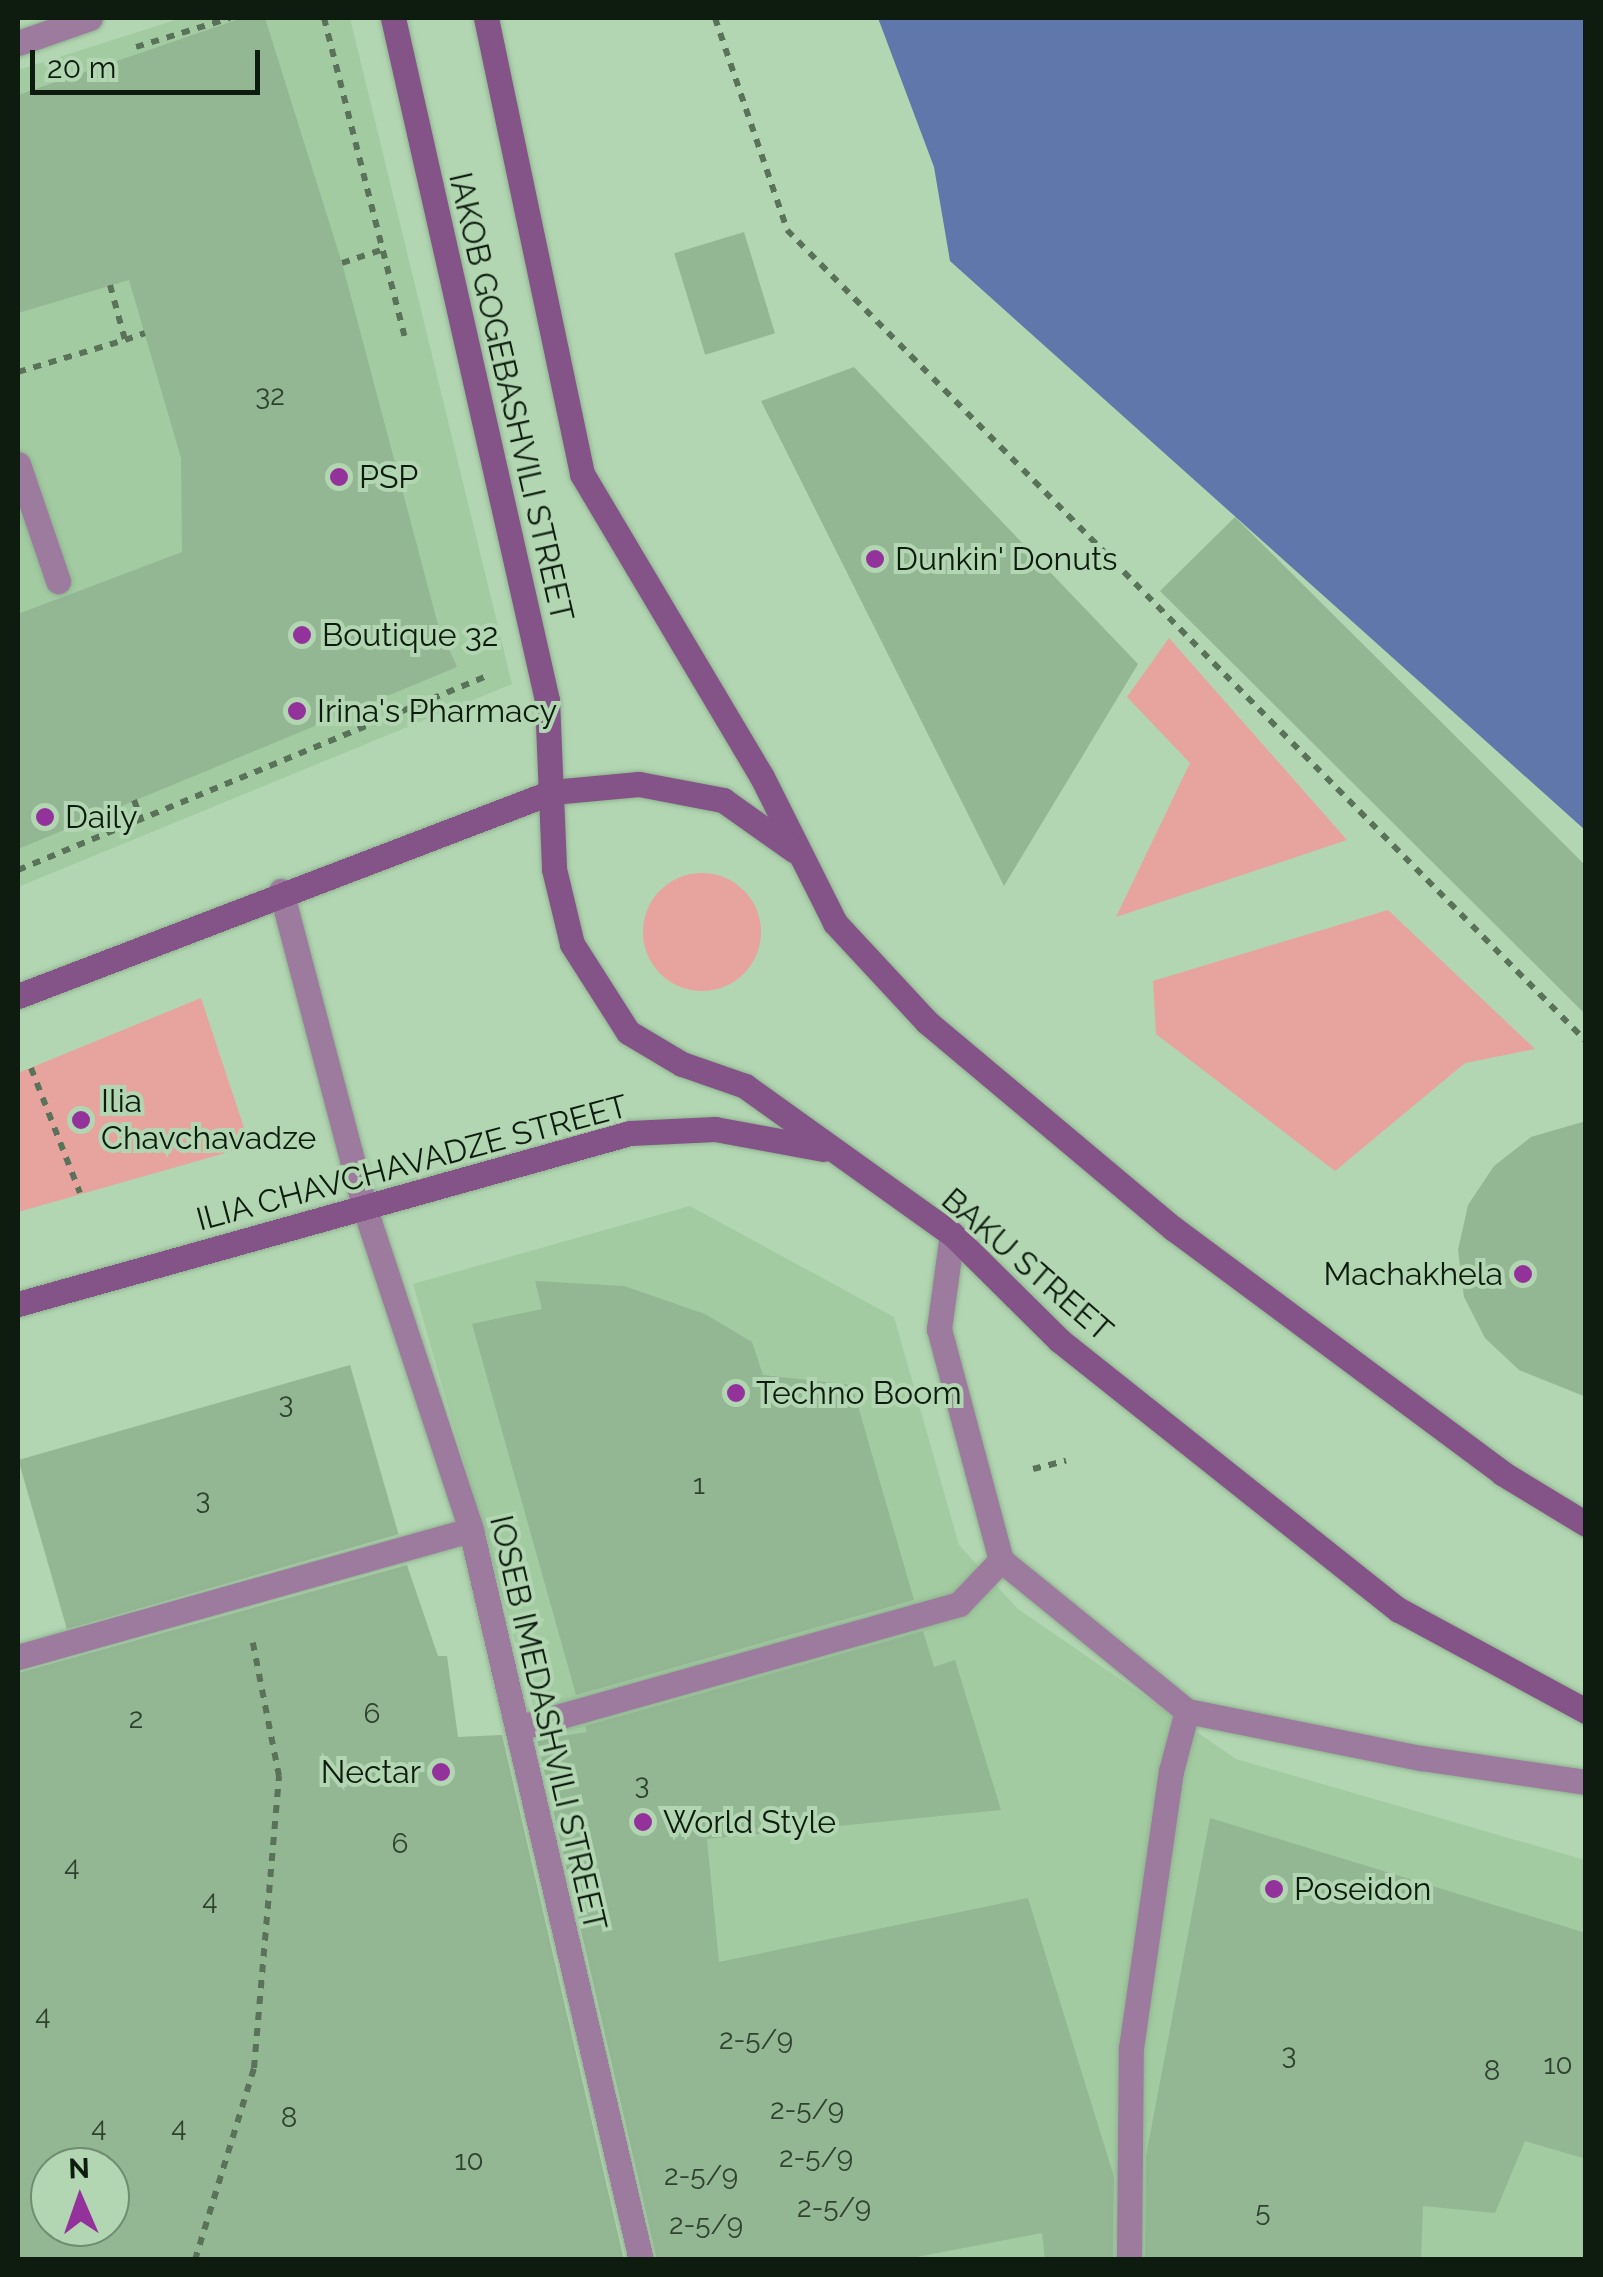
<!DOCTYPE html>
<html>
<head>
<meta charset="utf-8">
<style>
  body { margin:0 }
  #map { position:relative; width:1603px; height:2277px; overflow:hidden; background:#b2d6b2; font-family:Raleway,sans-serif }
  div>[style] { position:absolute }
  .built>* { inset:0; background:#a2cba1 }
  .green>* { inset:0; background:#e7a39d }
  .round { border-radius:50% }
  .water>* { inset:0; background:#5f77aa }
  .building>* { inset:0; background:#93b693; transform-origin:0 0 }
  .path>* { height:6px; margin-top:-3px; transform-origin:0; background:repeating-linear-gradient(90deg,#5a725a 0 8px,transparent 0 16px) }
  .roads { filter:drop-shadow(0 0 2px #91b191) drop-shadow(0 0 2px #91b191) }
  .lane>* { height:25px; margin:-12.5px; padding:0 12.5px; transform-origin:12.5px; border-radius:12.5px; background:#9c7b9e }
  .street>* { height:25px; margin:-12.5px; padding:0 12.5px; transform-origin:12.5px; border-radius:12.5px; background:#9c7b9e }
  .secondary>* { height:25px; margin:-12.5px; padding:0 12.5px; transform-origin:12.5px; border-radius:12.5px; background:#845387 }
  .dots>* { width:28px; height:28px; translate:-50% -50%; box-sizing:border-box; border:5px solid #b2d6b2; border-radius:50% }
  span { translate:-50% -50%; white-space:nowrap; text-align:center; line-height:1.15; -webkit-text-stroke:8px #b2d6b2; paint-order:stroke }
  .number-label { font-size:28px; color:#2f4230 }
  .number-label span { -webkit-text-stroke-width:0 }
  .street-label { font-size:32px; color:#0e1c0f }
  .poi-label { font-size:32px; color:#0e1c0f }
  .left { translate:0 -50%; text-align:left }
  .right { translate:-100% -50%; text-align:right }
  .frame { position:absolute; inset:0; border:20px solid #0e1c0f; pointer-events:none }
  .north { position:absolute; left:30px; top:2147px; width:100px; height:100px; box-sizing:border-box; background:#b2d6b2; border:2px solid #708c71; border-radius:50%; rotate:358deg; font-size:28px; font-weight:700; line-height:40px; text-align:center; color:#0e1c0f }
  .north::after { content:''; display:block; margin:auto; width:35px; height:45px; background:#93329a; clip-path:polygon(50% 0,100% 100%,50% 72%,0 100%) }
  .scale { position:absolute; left:30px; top:50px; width:230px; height:45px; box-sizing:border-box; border:5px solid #0e1c0f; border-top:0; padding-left:12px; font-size:30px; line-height:35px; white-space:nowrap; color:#0e1c0f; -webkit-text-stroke:8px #b2d6b2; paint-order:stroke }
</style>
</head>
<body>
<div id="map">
  <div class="built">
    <div style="clip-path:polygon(182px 18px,350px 18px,512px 684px,18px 887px,18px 70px)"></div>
    <div style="clip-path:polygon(690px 1206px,894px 1317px,959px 1545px,1018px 1609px,1236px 1759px,1585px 1860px,1585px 2259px,656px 2259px,532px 1701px,413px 1284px)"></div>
  </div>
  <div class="green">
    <div style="clip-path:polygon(1169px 638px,1347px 840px,1116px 917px,1190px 763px,1127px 697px)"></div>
    <div class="round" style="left:643px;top:873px;width:118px;height:118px"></div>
    <div style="clip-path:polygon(1388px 910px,1535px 1049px,1465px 1063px,1335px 1171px,1156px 1034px,1153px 981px)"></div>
    <div style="clip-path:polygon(201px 998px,250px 1146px,18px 1212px,18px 1073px)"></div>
  </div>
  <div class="water">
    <div style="clip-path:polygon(878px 18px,1585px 18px,1585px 830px,950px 261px,934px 167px)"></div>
  </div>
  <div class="building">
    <div style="clip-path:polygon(242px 18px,265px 18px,342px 263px,437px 621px,457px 667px,18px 849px,18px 614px,182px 552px,181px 458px,129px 280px,18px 313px,18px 95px)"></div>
    <div style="left:744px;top:232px;width:106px;height:73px;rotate:73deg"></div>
    <div style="clip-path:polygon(854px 367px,1138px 664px,1004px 886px,761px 401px)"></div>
    <div style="clip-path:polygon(1235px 517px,1586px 866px,1586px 1015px,1160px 591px)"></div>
    <div style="clip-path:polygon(1586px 1121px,1586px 1397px,1519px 1370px,1485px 1338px,1464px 1297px,1458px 1250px,1468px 1205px,1494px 1166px,1531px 1137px)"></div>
    <div style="clip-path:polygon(535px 1281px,624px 1286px,705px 1314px,752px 1342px,763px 1375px,852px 1385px,914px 1600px,576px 1695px,472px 1324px,542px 1309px)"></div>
    <div style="left:350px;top:1365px;width:176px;height:345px;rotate:74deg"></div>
    <div style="clip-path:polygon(evenodd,407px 1565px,438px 1656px,447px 1656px,458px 1737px,502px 1735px,624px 2260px,18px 2260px,18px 1673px,407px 1565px,50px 2167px,110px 2167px,110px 2227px,50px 2227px,50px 2167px)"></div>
    <div style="clip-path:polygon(923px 1631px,934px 1667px,955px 1660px,1001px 1810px,707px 1839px,719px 1962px,1028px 1898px,1114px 2177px,1113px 2260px,1045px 2260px,1042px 2233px,901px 2260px,657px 2260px,537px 1740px,587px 1732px,585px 1726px)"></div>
    <div style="clip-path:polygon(1210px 1818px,1586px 1933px,1586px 2159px,1525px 2141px,1495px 2213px,1423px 2206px,1421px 2260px,1145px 2260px,1146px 2156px)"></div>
  </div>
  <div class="path">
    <div style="left:324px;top:18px;width:333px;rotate:75.8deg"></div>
    <div style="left:715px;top:18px;width:224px;rotate:71.2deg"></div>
    <div style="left:787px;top:230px;width:1138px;rotate:45.43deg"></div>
    <div style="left:136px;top:47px;width:98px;rotate:-17.1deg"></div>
    <div style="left:342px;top:263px;width:41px;rotate:-18.4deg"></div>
    <div style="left:110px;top:285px;width:57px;rotate:74.7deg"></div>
    <div style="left:125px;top:340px;width:21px;rotate:-19deg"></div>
    <div style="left:18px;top:372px;width:112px;rotate:-16.7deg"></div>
    <div style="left:134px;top:800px;width:20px;rotate:70deg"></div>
    <div style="left:18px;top:870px;width:508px;rotate:-22.47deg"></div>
    <div style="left:31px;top:1068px;width:134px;rotate:68.6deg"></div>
    <div style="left:1033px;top:1469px;width:34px;rotate:-14deg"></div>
    <div style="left:195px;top:2260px;width:201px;rotate:-72.9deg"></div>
    <div style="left:254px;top:2068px;width:293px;rotate:-85.1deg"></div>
    <div style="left:279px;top:1776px;width:136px;rotate:-101.1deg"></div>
  </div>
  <div class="roads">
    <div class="lane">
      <div style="left:18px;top:464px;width:124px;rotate:71.1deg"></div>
      <div style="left:952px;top:1234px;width:96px;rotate:97.8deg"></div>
      <div style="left:939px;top:1329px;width:239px;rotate:75deg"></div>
      <div style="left:1001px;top:1560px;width:240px;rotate:39.1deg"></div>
      <div style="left:1187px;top:1711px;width:239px;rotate:11.4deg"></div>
      <div style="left:1421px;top:1758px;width:167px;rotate:8.3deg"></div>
      <div style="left:18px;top:1657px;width:470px;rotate:-15.7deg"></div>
      <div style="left:518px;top:1728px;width:458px;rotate:-15.7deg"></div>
      <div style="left:959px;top:1604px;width:61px;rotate:-46.3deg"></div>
      <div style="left:1129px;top:2260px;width:212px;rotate:-89.5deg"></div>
      <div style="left:1131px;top:2048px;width:280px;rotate:-81.8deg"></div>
      <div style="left:1171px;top:1771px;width:62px;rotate:-75.1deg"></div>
    </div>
    <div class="street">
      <div style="left:18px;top:43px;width:76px;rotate:-19.1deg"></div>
      <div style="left:281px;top:891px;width:329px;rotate:75.2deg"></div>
      <div style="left:365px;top:1209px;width:338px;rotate:71.7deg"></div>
      <div style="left:471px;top:1530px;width:750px;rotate:76.89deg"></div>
    </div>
    <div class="secondary">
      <div style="left:393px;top:18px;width:699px;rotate:77.28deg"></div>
      <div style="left:547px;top:700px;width:169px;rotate:87.6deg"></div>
      <div style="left:554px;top:869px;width:77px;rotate:76.5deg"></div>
      <div style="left:572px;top:944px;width:104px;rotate:57.5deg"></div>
      <div style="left:628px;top:1032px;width:63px;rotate:30.7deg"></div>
      <div style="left:682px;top:1064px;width:67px;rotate:19.2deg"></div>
      <div style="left:745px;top:1086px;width:254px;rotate:35.6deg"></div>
      <div style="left:952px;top:1234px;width:151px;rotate:44.7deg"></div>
      <div style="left:1059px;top:1340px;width:434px;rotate:38.5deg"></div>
      <div style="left:1399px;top:1610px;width:213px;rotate:28.4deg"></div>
      <div style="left:486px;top:18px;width:466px;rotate:78.1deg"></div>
      <div style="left:582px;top:474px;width:352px;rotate:59.3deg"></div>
      <div style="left:762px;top:777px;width:163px;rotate:63.4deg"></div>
      <div style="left:835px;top:923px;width:135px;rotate:47.1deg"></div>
      <div style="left:927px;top:1022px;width:322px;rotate:40deg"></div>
      <div style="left:1174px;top:1229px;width:409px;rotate:36.6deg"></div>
      <div style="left:1502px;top:1473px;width:98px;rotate:31.3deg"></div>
      <div style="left:18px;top:996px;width:572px;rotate:-20.91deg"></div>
      <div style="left:552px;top:792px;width:87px;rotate:-5.3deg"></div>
      <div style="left:639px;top:784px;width:86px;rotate:10.8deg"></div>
      <div style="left:723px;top:800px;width:88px;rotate:35.3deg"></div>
      <div style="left:18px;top:1304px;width:635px;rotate:-15.61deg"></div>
      <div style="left:630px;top:1133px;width:85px;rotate:-2.7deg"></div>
      <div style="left:715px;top:1129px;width:110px;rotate:10.5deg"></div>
    </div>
  </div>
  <div class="dots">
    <div style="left:339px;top:477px;background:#93329a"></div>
    <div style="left:875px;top:559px;background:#93329a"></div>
    <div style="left:302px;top:635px;background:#93329a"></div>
    <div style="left:297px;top:711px;background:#93329a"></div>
    <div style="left:45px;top:817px;background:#93329a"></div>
    <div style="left:81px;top:1120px;background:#93329a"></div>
    <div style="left:1523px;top:1274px;background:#93329a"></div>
    <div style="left:736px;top:1393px;background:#93329a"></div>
    <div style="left:441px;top:1772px;background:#93329a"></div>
    <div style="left:643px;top:1822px;background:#93329a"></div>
    <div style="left:1274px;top:1889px;background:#93329a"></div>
  </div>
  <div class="number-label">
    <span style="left:270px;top:396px">32</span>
    <span style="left:286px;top:1404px">3</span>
    <span style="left:699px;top:1485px">1</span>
    <span style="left:203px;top:1500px">3</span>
    <span style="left:372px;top:1714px">6</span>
    <span style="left:136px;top:1719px">2</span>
    <span style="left:642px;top:1785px">3</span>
    <span style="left:400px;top:1844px">6</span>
    <span style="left:72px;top:1866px">4</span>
    <span style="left:210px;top:1900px">4</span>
    <span style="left:43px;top:2015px">4</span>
    <span style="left:756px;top:2040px">2-5/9</span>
    <span style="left:1289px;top:2055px">3</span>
    <span style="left:1558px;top:2065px">10</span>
    <span style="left:1492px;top:2071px">8</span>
    <span style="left:807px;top:2110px">2-5/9</span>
    <span style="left:289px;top:2118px">8</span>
    <span style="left:99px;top:2127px">4</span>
    <span style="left:179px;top:2127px">4</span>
    <span style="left:816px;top:2158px">2-5/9</span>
    <span style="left:469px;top:2161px">10</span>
    <span style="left:701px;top:2176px">2-5/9</span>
    <span style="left:834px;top:2208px">2-5/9</span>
    <span style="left:1263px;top:2212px">5</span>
    <span style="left:706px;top:2225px">2-5/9</span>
  </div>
  <div class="street-label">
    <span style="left:511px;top:397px;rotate:77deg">IAKOB GOGEBASHVILI STREET</span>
    <span style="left:412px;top:1163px;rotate:-15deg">ILIA CHAVCHAVADZE STREET</span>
    <span style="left:1027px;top:1265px;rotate:41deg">BAKU STREET</span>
    <span style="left:548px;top:1723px;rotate:77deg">IOSEB IMEDASHVILI STREET</span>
  </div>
  <div class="poi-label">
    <span class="left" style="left:359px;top:477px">PSP</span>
    <span class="left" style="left:895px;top:559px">Dunkin' Donuts</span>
    <span class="left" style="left:322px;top:635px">Boutique 32</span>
    <span class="left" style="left:317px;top:711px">Irina's Pharmacy</span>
    <span class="left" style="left:65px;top:817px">Daily</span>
    <span class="left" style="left:101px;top:1120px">Ilia<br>Chavchavadze</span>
    <span class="right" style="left:1503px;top:1274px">Machakhela</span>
    <span class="left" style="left:756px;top:1393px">Techno Boom</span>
    <span class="right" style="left:421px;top:1772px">Nectar</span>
    <span class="left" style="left:663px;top:1822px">World Style</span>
    <span class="left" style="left:1294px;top:1889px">Poseidon</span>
  </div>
  <div class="frame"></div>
  <div class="north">N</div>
  <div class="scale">20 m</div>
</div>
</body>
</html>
